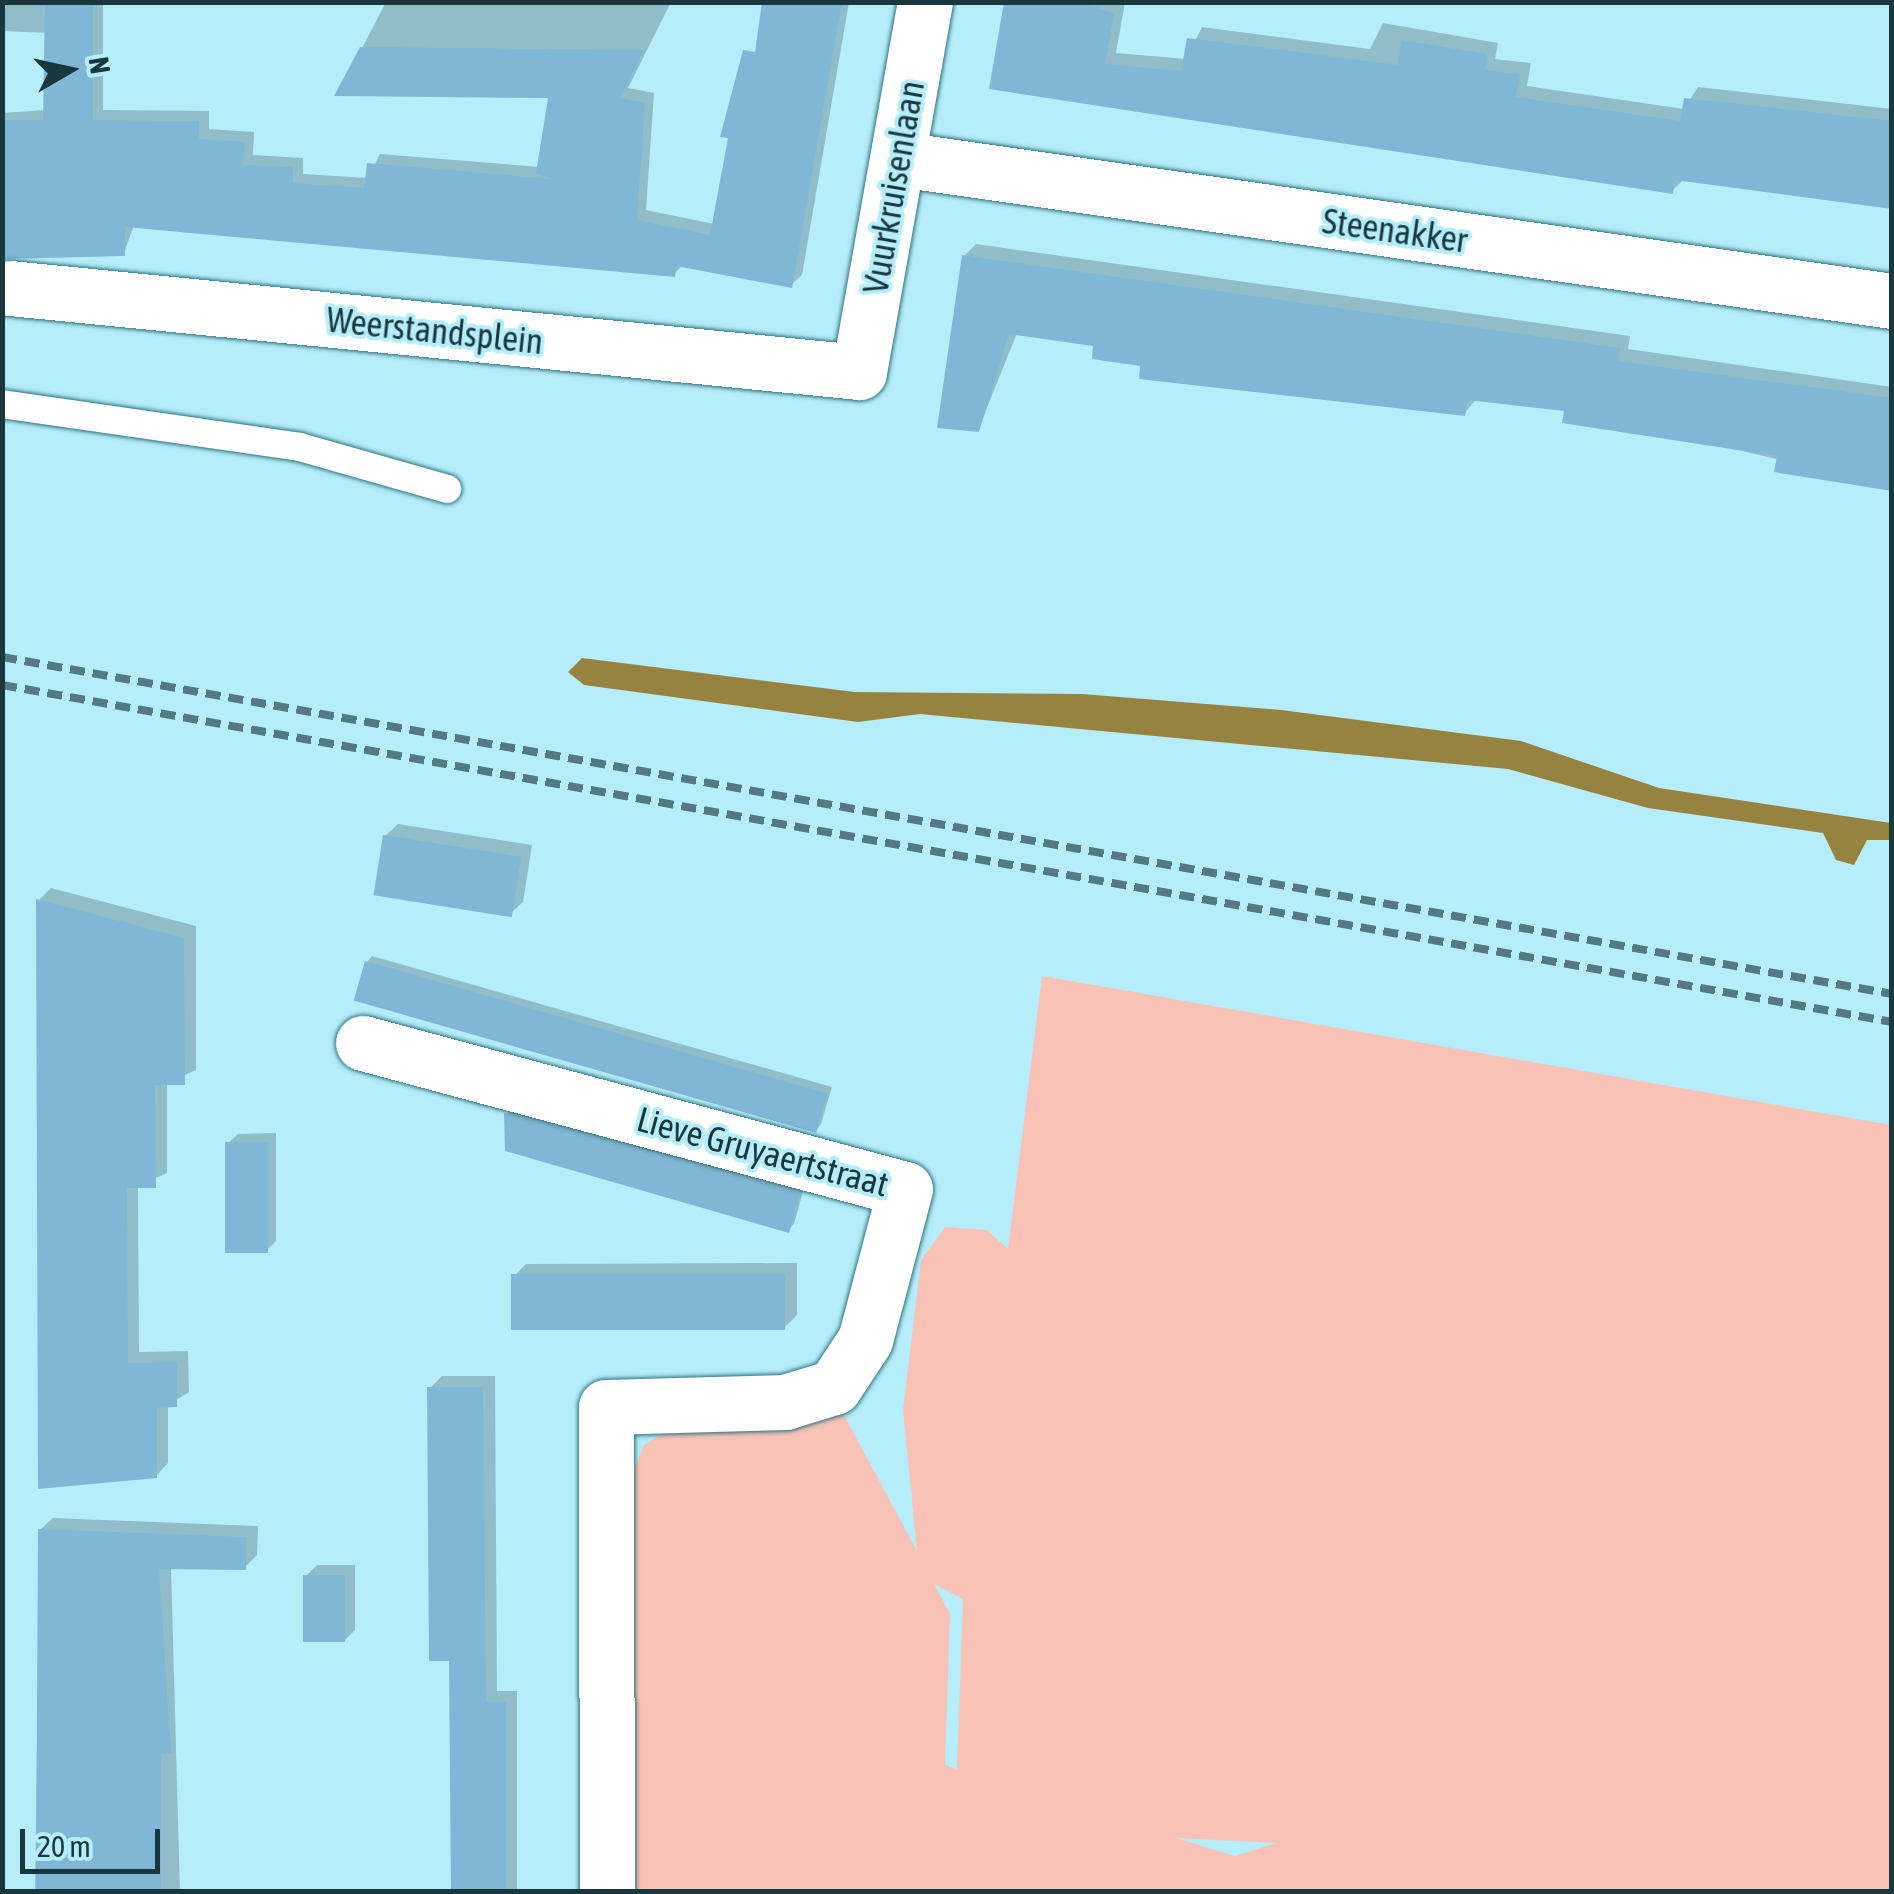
<!DOCTYPE html>
<html>
<head>
<meta charset="utf-8">
<style>
  body { margin:0 }
  #map { position:relative; width:1894px; height:1894px; overflow:hidden; background:#b6edfa; font-family:"Asap Condensed",sans-serif }
  div>[style] { position:absolute }
  .green>* { inset:0; background:#f8c3b6 }
  .water>* { inset:0; background:#968340 }
  .shadow>* { inset:0; background:#0003 }
  .building>* { inset:0; background:#81b7d6; transform-origin:0 0 }
  .roads { filter:drop-shadow(0 0 2px #2e7482) drop-shadow(0 0 2px #2e7482) }
  .lane>* { height:28px; margin:-14px; padding:0 14px; transform-origin:14px; border-radius:14px; background:#fff }
  .street>* { height:55px; margin:-27.5px; padding:0 27.5px; transform-origin:27.5px; border-radius:27.5px; background:#fff }
  .rail>* { height:8px; margin-top:-4px; transform-origin:0; background:repeating-linear-gradient(90deg,#537982 0 15px,transparent 0 23px) }
  span { translate:-50% -50%; white-space:nowrap; text-align:center; line-height:1.15; -webkit-text-stroke:8px #b6edfa; paint-order:stroke }
  .street-label { font-size:35px; color:#1b373e }
  .frame { position:absolute; inset:0; border:5px solid #1b373e; pointer-events:none }
  .north { position:absolute; left:20px; top:20px; width:100px; height:100px; -webkit-text-stroke:8px #b6edfa; paint-order:stroke; rotate:81deg; font-size:28px; font-weight:700; line-height:40px; text-align:center; color:#1b373e }
  .north::after { content:''; display:block; margin:auto; width:35px; height:45px; background:#1b373e; clip-path:polygon(50% 0,100% 100%,50% 72%,0 100%) }
  .scale { position:absolute; left:20px; top:1829px; width:140px; height:45px; box-sizing:border-box; border:5px solid #1b373e; border-top:0; padding-left:12px; font-size:30px; line-height:35px; white-space:nowrap; color:#1b373e; -webkit-text-stroke:8px #b6edfa; paint-order:stroke }
</style>
</head>
<body>
<div id="map">
  <div class="green">
    <div style="clip-path:polygon(evenodd,1042px 976px,1891px 1125px,1891px 1891px,626px 1891px,623px 1495px,644px 1445px,682px 1422px,838px 1404px,917px 1551px,903px 1410px,921px 1260px,945px 1227px,987px 1230px,1008px 1249px,1042px 976px,934px 1584px,963px 1599px,957px 1769px,945px 1765px,950px 1614px,934px 1584px,1042px 976px,1176px 1838px,1275px 1843px,1276px 1843px,1235px 1856px,1176px 1838px)"></div>
  </div>
  <div class="water">
    <div style="clip-path:polygon(582px 658px,855px 692px,1082px 694px,1281px 710px,1521px 741px,1659px 788px,1891px 823px,1891px 840px,1867px 840px,1854px 865px,1836px 860px,1823px 833px,1648px 808px,1508px 769px,920px 714px,858px 722px,584px 685px,568px 672px)"></div>
  </div>
  <div class="shadow">
    <div style="clip-path:polygon(2px 2px,103px 2px,103px 110px,209px 111px,209px 129px,254px 132px,253px 155px,303px 158px,303px 174px,368px 178px,380px 154px,540px 167px,551px 96px,338px 94px,386px 2px,671px 2px,628px 88px,654px 93px,646px 210px,714px 224px,768px 2px,849px 2px,802px 275px,791px 285px,683px 265px,674px 274px,134px 225px,124px 253px,2px 254px,2px 113px,46px 110px,47px 33px,2px 31px)"></div>
    <div style="clip-path:polygon(1007px 2px,1125px 2px,1116px 53px,1186px 59px,1202px 27px,1370px 49px,1383px 23px,1498px 43px,1495px 59px,1531px 63px,1527px 86px,1684px 109px,1698px 87px,1892px 109px,1892px 207px,1684px 179px,1672px 191px,992px 87px)"></div>
    <div style="clip-path:polygon(976px 244px,1630px 336px,1628px 349px,1892px 387px,1892px 487px,1567px 409px,1477px 398px,1464px 414px,1143px 364px,1096px 344px,1017px 333px,978px 430px,964px 256px)"></div>
    <div style="clip-path:polygon(398px 824px,532px 845px,523px 902px,510px 914px,385px 836px)"></div>
    <div style="clip-path:polygon(51px 888px,196px 926px,196px 1070px,167px 1083px,167px 1173px,138px 1186px,139px 1352px,188px 1351px,189px 1392px,168px 1405px,168px 1463px,156px 1476px,40px 1486px,39px 900px)"></div>
    <div style="clip-path:polygon(372px 956px,832px 1087px,821px 1124px,816px 1130px,367px 962px)"></div>
    <div style="clip-path:polygon(512px 1109px,804px 1188px,794px 1224px,788px 1230px,507px 1114px)"></div>
    <div style="clip-path:polygon(276px 1133px,276px 1241px,266px 1251px,228px 1143px,238px 1134px)"></div>
    <div style="clip-path:polygon(797px 1263px,797px 1315px,784px 1328px,513px 1277px,526px 1264px)"></div>
    <div style="clip-path:polygon(442px 1376px,495px 1376px,497px 1691px,517px 1691px,517px 1892px,453px 1892px,451px 1659px,430px 1388px)"></div>
    <div style="clip-path:polygon(53px 1518px,258px 1526px,257px 1555px,245px 1567px,171px 1566px,180px 1892px,35px 1892px,40px 1530px)"></div>
    <div style="clip-path:polygon(317px 1565px,355px 1565px,355px 1630px,345px 1640px,306px 1576px)"></div>
  </div>
  <div class="building">
    <div style="clip-path:polygon(45px 2px,93px 2px,93px 120px,199px 121px,199px 139px,245px 142px,243px 165px,293px 167px,293px 183px,364px 188px,367px 163px,552px 179px,536px 173px,548px 98px,334px 96px,360px 47px,644px 50px,620px 98px,645px 103px,637px 220px,710px 235px,728px 138px,720px 137px,743px 50px,755px 52px,762px 2px,842px 2px,792px 288px,676px 266px,675px 277px,125px 227px,125px 256px,2px 259px,2px 120px,43px 120px)"></div>
    <div style="clip-path:polygon(1004px 2px,1085px 2px,1114px 14px,1105px 64px,1181px 71px,1187px 38px,1398px 65px,1401px 40px,1487px 54px,1485px 70px,1520px 74px,1516px 97px,1680px 121px,1684px 98px,1892px 121px,1892px 209px,1675px 180px,1673px 194px,989px 89px)"></div>
    <div style="clip-path:polygon(962px 255px,1620px 348px,1618px 361px,1892px 398px,1892px 491px,1774px 472px,1777px 456px,1562px 423px,1564px 411px,1468px 400px,1465px 416px,1139px 379px,1140px 366px,1092px 359px,1093px 346px,1009px 334px,979px 432px,937px 428px)"></div>
    <div style="left:383px;top:835px;width:140px;height:61px;rotate:9deg"></div>
    <div style="clip-path:polygon(36px 899px,184px 938px,185px 1085px,155px 1085px,156px 1188px,127px 1188px,128px 1363px,177px 1362px,177px 1407px,157px 1408px,157px 1478px,38px 1489px)"></div>
    <div style="left:365px;top:961px;width:481px;height:41px;rotate:16deg"></div>
    <div style="clip-path:polygon(504px 1113px,800px 1193px,789px 1233px,505px 1151px)"></div>
    <div style="left:225px;top:1142px;width:43px;height:111px"></div>
    <div style="left:785px;top:1274px;width:56px;height:274px;rotate:90deg"></div>
    <div style="clip-path:polygon(427px 1387px,483px 1387px,486px 1702px,506px 1702px,506px 1892px,451px 1892px,449px 1661px,429px 1661px)"></div>
    <div style="clip-path:polygon(38px 1529px,246px 1537px,246px 1570px,159px 1569px,171px 1753px,161px 1754px,161px 1892px,36px 1892px)"></div>
    <div style="left:303px;top:1575px;width:42px;height:67px"></div>
  </div>
  <div class="roads">
    <div class="lane">
      <div style="left:2px;top:404px;width:301px;rotate:8.2deg"></div>
      <div style="left:300px;top:447px;width:153px;rotate:15.9deg"></div>
    </div>
    <div class="street">
      <div style="left:899px;top:159px;width:1003px;rotate:8.14deg"></div>
      <div style="left:10px;top:288px;width:853px;rotate:5.65deg"></div>
      <div style="left:859px;top:372px;width:376px;rotate:-79.9deg"></div>
      <div style="left:363px;top:1043px;width:561px;rotate:15.08deg"></div>
      <div style="left:905px;top:1189px;width:156px;rotate:104.8deg"></div>
      <div style="left:865px;top:1340px;width:56px;rotate:123.4deg"></div>
      <div style="left:834px;top:1387px;width:51px;rotate:163deg"></div>
      <div style="left:785px;top:1402px;width:179px;rotate:178.4deg"></div>
      <div style="left:606px;top:1407px;width:485px;rotate:89.9deg"></div>
    </div>
  </div>
  <div class="rail">
    <div style="left:2px;top:657px;width:1920px;rotate:10.11deg"></div>
    <div style="left:2px;top:685px;width:1920px;rotate:10.11deg"></div>
  </div>
  <div class="street-label">
    <span style="left:893px;top:187px;rotate:-80deg">Vuurkruisenlaan</span>
    <span style="left:1395px;top:230px;rotate:8deg">Steenakker</span>
    <span style="left:435px;top:330px;rotate:6deg">Weerstandsplein</span>
    <span style="left:763px;top:1151px;rotate:15deg">Lieve Gruyaertstraat</span>
  </div>
  <div class="frame"></div>
  <div class="north">N</div>
  <div class="scale">20 m</div>
</div>
</body>
</html>
